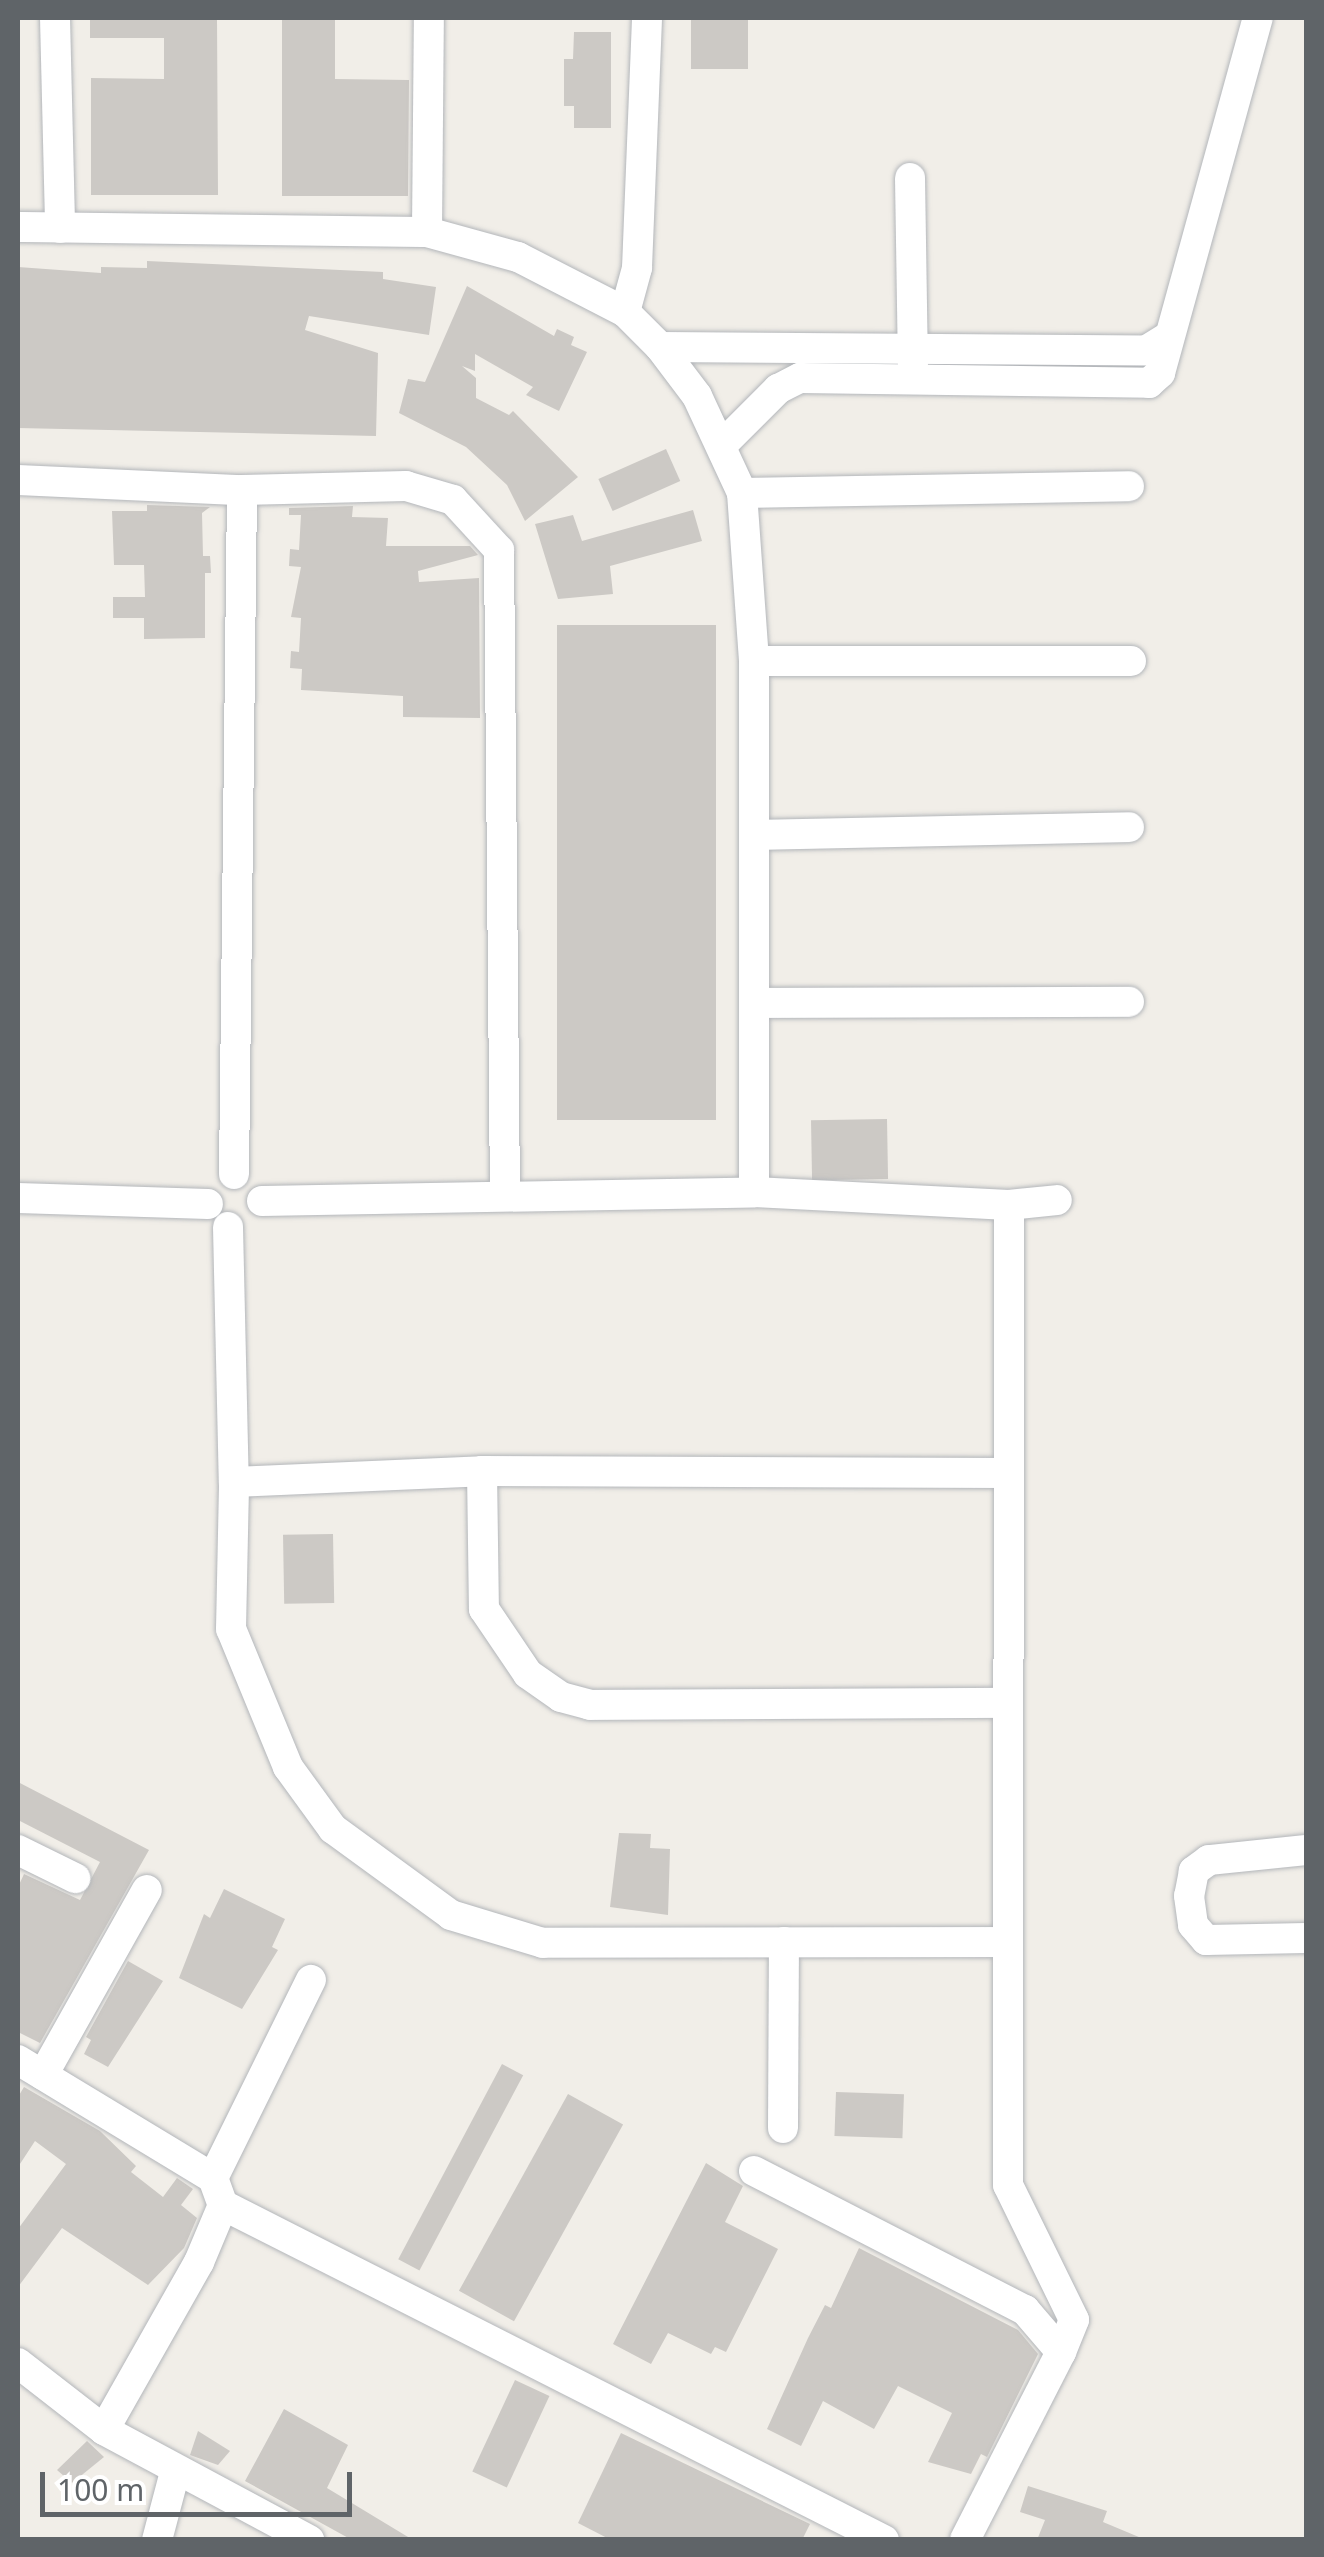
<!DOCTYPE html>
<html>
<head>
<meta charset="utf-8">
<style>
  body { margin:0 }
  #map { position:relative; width:1324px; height:2557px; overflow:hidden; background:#f1eee8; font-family:"Noto Sans",sans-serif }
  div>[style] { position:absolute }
  .building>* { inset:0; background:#ccc9c5; transform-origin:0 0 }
  .roads { filter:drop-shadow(0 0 2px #b3b6ba) drop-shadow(0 0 2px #b3b6ba) }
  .minor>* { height:30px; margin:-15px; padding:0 15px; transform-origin:15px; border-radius:15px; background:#fff }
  span { translate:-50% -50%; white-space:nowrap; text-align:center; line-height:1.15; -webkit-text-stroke:10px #fff; paint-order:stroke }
  .frame { position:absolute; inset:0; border:20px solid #5f6468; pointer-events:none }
  .scale { position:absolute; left:40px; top:2472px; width:312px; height:45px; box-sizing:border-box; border:5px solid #5f6468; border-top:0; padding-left:12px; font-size:30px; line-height:35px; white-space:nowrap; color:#5f6468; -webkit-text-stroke:8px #fff; paint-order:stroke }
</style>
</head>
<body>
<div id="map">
  <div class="building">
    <div style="clip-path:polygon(90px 18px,217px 18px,218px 195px,91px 195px,91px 78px,164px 79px,164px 38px,90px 38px)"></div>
    <div style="clip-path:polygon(282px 18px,335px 18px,335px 79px,409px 80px,408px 196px,282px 196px)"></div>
    <div style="left:691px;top:18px;width:57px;height:51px"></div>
    <div style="clip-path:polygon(574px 32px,611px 32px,611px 128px,574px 128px,574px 106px,564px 106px,564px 59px,573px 59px)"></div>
    <div style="clip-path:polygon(147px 261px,383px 272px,383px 279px,436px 287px,429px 335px,309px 316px,305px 330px,378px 353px,376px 436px,18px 428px,18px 267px,101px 273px,101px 267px,147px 268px)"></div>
    <div style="clip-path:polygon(467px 286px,554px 336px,557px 329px,574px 337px,571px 345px,587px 352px,559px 411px,526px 395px,533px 387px,475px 354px,475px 371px,462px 366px,476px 378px,476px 398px,509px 415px,513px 411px,578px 477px,525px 521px,507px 485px,466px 447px,399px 413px,408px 379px,425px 382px)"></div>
    <div style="left:666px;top:449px;width:35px;height:74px;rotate:66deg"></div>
    <div style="clip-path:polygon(147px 505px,210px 507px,202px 513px,203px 556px,210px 556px,211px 573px,205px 573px,205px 638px,144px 639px,144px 618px,113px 618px,113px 597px,145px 597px,144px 565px,114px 565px,112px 511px,147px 511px)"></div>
    <div style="clip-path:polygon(353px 506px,352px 517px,388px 518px,386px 546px,470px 546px,478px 555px,418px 571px,419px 582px,479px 578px,480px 718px,403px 717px,403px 696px,301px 690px,302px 669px,290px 668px,291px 651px,299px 652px,301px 618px,291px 617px,301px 567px,289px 566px,290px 549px,299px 550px,301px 515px,289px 515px,289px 508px)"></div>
    <div style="clip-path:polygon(693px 510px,702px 541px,610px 566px,613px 594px,558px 599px,535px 524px,573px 515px,582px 541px)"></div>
    <div style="left:557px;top:625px;width:159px;height:495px"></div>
    <div style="left:887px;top:1119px;width:60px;height:76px;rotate:89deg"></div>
    <div style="left:333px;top:1534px;width:69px;height:50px;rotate:89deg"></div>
    <div style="clip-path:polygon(18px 1782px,149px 1850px,40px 2043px,18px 2032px,18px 1887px,24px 1874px,80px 1900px,100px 1862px,18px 1820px)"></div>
    <div style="clip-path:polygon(619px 1833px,651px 1834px,650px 1848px,670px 1849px,668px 1915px,610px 1907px)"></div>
    <div style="clip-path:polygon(224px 1889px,285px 1919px,272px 1947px,278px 1950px,242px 2009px,179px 1978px,204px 1914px,210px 1918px)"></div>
    <div style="clip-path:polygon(128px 1961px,163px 1981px,108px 2067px,84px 2054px,91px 2040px,86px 2037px)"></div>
    <div style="left:502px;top:2064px;width:24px;height:221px;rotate:28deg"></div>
    <div style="clip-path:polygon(24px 2087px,100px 2131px,136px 2166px,131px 2172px,163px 2197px,177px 2178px,193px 2189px,181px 2205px,197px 2218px,184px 2248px,148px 2285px,62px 2228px,18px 2287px,18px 2229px,66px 2164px,35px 2141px,18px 2167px,18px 2097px)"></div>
    <div style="left:836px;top:2092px;width:68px;height:44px;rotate:2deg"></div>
    <div style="left:568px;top:2094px;width:63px;height:225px;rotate:29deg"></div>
    <div style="clip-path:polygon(706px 2163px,743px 2186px,725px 2222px,778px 2249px,726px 2352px,715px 2347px,711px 2354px,668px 2333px,651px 2364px,613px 2344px)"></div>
    <div style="clip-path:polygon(859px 2248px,1018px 2330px,1038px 2354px,987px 2457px,981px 2454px,971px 2474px,928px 2462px,952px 2413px,898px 2386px,874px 2429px,823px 2401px,801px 2446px,767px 2429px,808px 2338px,825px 2305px,831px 2308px)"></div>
    <div style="left:515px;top:2380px;width:38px;height:101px;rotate:25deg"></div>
    <div style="clip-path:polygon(284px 2409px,348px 2445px,327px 2488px,413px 2540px,352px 2540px,245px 2481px)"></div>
    <div style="clip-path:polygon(198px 2431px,230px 2451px,218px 2465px,190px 2455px)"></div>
    <div style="clip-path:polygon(621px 2433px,810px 2524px,802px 2540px,611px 2540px,578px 2523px)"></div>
    <div style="clip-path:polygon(87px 2441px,104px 2457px,72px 2483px,57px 2470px)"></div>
    <div style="clip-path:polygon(1028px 2486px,1107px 2511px,1103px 2522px,1146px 2540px,1037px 2540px,1045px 2520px,1020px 2512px)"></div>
  </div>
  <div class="roads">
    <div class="minor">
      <div style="left:55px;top:18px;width:210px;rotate:88.6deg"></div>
      <div style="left:910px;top:178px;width:187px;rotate:89.1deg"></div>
      <div style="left:18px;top:227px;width:409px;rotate:0.7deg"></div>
      <div style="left:427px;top:232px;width:94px;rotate:15.4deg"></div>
      <div style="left:518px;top:257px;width:120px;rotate:27.2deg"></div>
      <div style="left:625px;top:312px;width:49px;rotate:45deg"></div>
      <div style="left:660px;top:347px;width:61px;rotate:52.9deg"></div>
      <div style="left:697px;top:396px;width:107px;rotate:65.1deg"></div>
      <div style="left:742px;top:493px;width:168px;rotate:85.9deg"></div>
      <div style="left:754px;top:661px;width:531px;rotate:90deg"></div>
      <div style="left:427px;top:232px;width:214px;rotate:-89.5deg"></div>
      <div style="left:625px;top:312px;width:46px;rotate:-74.7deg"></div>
      <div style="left:637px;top:268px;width:250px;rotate:-87.7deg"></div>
      <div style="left:660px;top:347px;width:487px;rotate:0.4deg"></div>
      <div style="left:1147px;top:350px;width:26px;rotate:-32deg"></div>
      <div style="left:723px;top:444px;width:78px;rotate:-45deg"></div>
      <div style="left:778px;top:389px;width:25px;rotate:-27deg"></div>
      <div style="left:800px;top:378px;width:349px;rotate:0.8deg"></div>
      <div style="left:1149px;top:383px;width:15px;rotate:-42deg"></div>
      <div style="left:1160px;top:373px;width:368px;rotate:-74.6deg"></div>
      <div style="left:18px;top:480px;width:224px;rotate:2.6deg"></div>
      <div style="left:242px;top:490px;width:164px;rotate:-1.4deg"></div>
      <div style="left:406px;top:486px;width:49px;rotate:16.6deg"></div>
      <div style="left:453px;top:500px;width:68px;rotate:47.4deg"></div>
      <div style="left:499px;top:550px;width:645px;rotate:89.47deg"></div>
      <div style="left:742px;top:493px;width:387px;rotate:-1deg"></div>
      <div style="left:754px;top:661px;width:377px"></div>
      <div style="left:756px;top:835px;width:373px;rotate:-1.2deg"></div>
      <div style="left:758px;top:1003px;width:371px;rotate:-0.2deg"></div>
      <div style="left:234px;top:1174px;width:684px;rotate:-89.33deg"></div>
      <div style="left:18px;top:1198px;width:190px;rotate:1.8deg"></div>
      <div style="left:262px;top:1201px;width:492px;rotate:-1deg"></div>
      <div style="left:754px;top:1192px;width:255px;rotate:2.9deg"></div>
      <div style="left:1009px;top:1205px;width:48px;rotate:-5.9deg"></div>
      <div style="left:1009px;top:1205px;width:980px;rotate:90.06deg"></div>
      <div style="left:1008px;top:2185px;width:150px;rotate:63.9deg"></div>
      <div style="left:1074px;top:2320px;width:35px;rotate:112deg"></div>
      <div style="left:228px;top:1227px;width:255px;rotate:88.7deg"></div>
      <div style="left:482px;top:1471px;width:138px;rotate:89.2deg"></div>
      <div style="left:484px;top:1609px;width:78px;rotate:55.9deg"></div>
      <div style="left:528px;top:1674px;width:40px;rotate:34.9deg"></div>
      <div style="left:561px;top:1697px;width:30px;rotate:15deg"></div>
      <div style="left:590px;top:1705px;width:415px;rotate:-0.3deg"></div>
      <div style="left:18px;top:1850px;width:64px;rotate:26.2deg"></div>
      <div style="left:1306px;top:1850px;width:98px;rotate:174.1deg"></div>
      <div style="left:1209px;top:1860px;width:19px;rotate:144deg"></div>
      <div style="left:1194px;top:1871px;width:25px;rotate:101deg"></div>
      <div style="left:1189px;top:1896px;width:29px;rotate:82deg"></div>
      <div style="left:1193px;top:1925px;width:20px;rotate:49deg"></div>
      <div style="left:1206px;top:1940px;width:100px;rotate:-1.1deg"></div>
      <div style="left:1005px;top:1942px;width:462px;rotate:179.9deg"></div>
      <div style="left:543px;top:1943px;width:96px;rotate:-163.1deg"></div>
      <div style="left:451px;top:1915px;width:146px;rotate:-143.9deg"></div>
      <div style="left:333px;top:1829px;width:77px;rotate:-126deg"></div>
      <div style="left:288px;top:1767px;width:149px;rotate:-112.4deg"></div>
      <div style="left:231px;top:1629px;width:147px;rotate:-88.8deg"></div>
      <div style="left:234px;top:1482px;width:248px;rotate:-2.5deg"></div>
      <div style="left:482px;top:1471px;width:524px;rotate:0.22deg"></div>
      <div style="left:18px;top:2060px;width:228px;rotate:31.2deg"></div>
      <div style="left:213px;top:2178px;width:29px;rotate:70deg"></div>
      <div style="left:223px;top:2205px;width:62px;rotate:112.8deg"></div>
      <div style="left:199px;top:2262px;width:193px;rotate:119.5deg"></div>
      <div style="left:43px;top:2075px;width:212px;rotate:-60.7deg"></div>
      <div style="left:783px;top:2128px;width:186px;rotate:-89.7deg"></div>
      <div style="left:754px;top:2171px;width:305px;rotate:27.2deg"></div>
      <div style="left:1025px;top:2310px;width:55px;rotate:49.4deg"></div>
      <div style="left:1061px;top:2352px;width:211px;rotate:117.1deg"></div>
      <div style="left:213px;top:2178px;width:221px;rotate:-63.7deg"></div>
      <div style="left:223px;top:2205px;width:741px;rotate:26.88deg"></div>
      <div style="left:18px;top:2363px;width:109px;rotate:37.9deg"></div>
      <div style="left:104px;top:2430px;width:233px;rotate:28.2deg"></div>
      <div style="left:157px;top:2540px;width:70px;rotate:-75.2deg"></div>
    </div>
  </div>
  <div class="frame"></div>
  <div class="scale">100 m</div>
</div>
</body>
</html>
